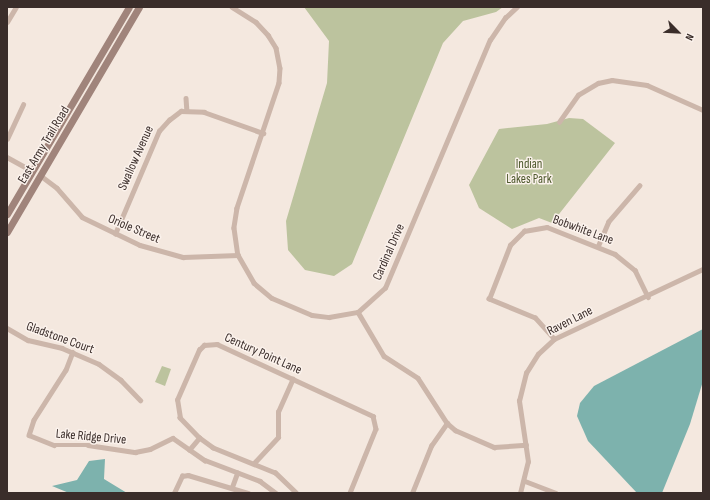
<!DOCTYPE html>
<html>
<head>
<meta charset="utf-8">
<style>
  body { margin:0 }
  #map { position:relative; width:710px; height:500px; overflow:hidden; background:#f4e8df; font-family:"Sofia Sans Condensed",sans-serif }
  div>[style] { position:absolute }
  .green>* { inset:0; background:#bcc39e }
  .water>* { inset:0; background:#7db2ad }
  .minor>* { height:4.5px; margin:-2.25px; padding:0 2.25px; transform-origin:2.25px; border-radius:2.25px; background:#ccb6aa }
  .secondary>* { height:7px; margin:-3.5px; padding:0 3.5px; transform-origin:3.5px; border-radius:3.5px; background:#a0847b }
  span { translate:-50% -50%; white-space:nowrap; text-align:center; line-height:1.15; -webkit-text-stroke:3px #fbf2ec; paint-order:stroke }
  .street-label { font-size:13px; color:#3a2d2a }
  .park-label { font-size:13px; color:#4e592d }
  .frame { position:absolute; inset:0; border:8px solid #3a2d2a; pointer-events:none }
  .north { position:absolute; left:658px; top:12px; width:40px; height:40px; -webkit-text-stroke:3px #fbf2ec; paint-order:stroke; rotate:114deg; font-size:11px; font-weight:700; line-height:16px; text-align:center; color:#3a2d2a }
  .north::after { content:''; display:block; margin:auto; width:14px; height:18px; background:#3a2d2a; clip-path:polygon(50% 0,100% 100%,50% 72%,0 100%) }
</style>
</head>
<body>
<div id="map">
  <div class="green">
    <div style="clip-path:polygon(304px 7px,503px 7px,496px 12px,463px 21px,443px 43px,352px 264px,334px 276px,305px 270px,288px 250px,286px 221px,327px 83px,329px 41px)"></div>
    <div style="clip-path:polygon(569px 118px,583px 119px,615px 143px,552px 223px,539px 218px,512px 229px,479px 208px,469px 185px,499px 129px,547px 124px)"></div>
    <div style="clip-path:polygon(162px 366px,171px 369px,165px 386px,155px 382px)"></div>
  </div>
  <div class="water">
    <div style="clip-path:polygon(703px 329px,703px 381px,690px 424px,662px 493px,637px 493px,588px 441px,577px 416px,580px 403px,594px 386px)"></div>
    <div style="clip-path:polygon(105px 459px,104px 479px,127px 493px,69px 493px,52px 486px,77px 480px,89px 461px)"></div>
  </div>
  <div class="minor">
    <div style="left:232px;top:7px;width:28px;rotate:32deg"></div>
    <div style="left:256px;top:22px;width:18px;rotate:47deg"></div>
    <div style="left:268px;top:35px;width:15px;rotate:58deg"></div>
    <div style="left:276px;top:48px;width:20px;rotate:79deg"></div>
    <div style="left:280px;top:68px;width:15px;rotate:94deg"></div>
    <div style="left:279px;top:83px;width:132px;rotate:108.6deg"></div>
    <div style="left:237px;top:208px;width:20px;rotate:99deg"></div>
    <div style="left:234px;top:228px;width:27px;rotate:82deg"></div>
    <div style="left:238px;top:255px;width:32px;rotate:60deg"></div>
    <div style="left:254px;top:283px;width:23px;rotate:40deg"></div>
    <div style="left:272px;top:298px;width:43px;rotate:23deg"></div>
    <div style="left:312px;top:315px;width:17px;rotate:7deg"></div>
    <div style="left:329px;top:317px;width:29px;rotate:-10deg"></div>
    <div style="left:358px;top:312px;width:36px;rotate:-42deg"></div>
    <div style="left:385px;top:288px;width:269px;rotate:-67.1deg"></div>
    <div style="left:490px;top:40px;width:27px;rotate:-56deg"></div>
    <div style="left:505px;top:18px;width:16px;rotate:-43deg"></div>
    <div style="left:7px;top:22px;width:17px;rotate:-59deg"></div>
    <div style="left:186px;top:98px;width:13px;rotate:86deg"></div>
    <div style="left:559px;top:122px;width:33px;rotate:-55deg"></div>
    <div style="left:578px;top:95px;width:23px;rotate:-31deg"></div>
    <div style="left:598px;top:83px;width:14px;rotate:-12deg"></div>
    <div style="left:612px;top:80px;width:35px;rotate:8deg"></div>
    <div style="left:647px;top:85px;width:61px;rotate:24.1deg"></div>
    <div style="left:7px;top:139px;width:38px;rotate:-65deg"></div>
    <div style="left:7px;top:157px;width:29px;rotate:29deg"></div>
    <div style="left:40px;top:175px;width:21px;rotate:37deg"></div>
    <div style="left:57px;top:188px;width:38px;rotate:49deg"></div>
    <div style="left:82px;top:217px;width:64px;rotate:25.8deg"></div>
    <div style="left:140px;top:245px;width:45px;rotate:15.6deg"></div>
    <div style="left:183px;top:257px;width:55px;rotate:-2.1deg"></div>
    <div style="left:115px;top:234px;width:112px;rotate:-66.9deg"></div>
    <div style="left:159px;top:131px;width:15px;rotate:-48deg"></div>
    <div style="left:169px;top:120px;width:15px;rotate:-37deg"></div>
    <div style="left:181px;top:111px;width:23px;rotate:2deg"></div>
    <div style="left:204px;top:112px;width:63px;rotate:19.6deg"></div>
    <div style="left:598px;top:246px;width:26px;rotate:-67deg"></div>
    <div style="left:608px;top:222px;width:48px;rotate:-49.3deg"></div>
    <div style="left:358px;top:312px;width:51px;rotate:59.4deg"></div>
    <div style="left:384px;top:356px;width:40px;rotate:32.9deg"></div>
    <div style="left:418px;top:378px;width:54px;rotate:57.2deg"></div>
    <div style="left:447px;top:423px;width:11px;rotate:41deg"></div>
    <div style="left:455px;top:430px;width:43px;rotate:23.6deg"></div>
    <div style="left:494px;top:447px;width:32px;rotate:-4deg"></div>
    <div style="left:7px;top:328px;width:24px;rotate:30deg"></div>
    <div style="left:28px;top:340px;width:35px;rotate:13deg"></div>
    <div style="left:62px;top:348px;width:40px;rotate:23.4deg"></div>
    <div style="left:99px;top:364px;width:27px;rotate:36deg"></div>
    <div style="left:121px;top:380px;width:28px;rotate:46deg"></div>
    <div style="left:554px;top:339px;width:28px;rotate:-132deg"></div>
    <div style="left:535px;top:318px;width:50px;rotate:-157.6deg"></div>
    <div style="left:489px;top:299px;width:58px;rotate:-68.7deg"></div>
    <div style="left:510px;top:245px;width:20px;rotate:-45deg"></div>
    <div style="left:524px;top:231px;width:23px;rotate:-10deg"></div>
    <div style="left:547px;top:227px;width:73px;rotate:21.7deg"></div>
    <div style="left:615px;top:254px;width:26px;rotate:39deg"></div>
    <div style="left:635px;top:270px;width:30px;rotate:64deg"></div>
    <div style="left:73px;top:352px;width:19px;rotate:111deg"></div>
    <div style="left:66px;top:370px;width:59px;rotate:122.6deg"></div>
    <div style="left:34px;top:420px;width:16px;rotate:108deg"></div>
    <div style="left:29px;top:435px;width:27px;rotate:22deg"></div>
    <div style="left:54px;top:445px;width:34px"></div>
    <div style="left:88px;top:445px;width:48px;rotate:8.5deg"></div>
    <div style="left:135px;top:452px;width:15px;rotate:-11deg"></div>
    <div style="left:150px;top:449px;width:25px;rotate:-26deg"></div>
    <div style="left:173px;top:438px;width:39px;rotate:35deg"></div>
    <div style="left:205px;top:460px;width:59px;rotate:20.9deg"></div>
    <div style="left:260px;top:481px;width:20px;rotate:37deg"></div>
    <div style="left:189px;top:450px;width:16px;rotate:-50deg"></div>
    <div style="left:254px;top:463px;width:35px;rotate:-47deg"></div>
    <div style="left:278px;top:437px;width:25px;rotate:-90deg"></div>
    <div style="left:278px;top:412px;width:36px;rotate:-66deg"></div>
    <div style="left:525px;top:481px;width:33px;rotate:21deg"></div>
    <div style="left:232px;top:487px;width:15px;rotate:-70deg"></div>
    <div style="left:174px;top:493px;width:19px;rotate:-65deg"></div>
    <div style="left:182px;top:476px;width:6px;rotate:-9deg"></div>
    <div style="left:188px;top:475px;width:63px;rotate:16.7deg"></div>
    <div style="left:296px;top:493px;width:29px;rotate:-136deg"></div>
    <div style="left:275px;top:473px;width:67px;rotate:-158deg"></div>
    <div style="left:213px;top:448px;width:17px;rotate:-144deg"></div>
    <div style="left:199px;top:438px;width:28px;rotate:-134deg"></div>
    <div style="left:180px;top:418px;width:18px;rotate:-99deg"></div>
    <div style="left:177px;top:400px;width:55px;rotate:-66.3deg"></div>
    <div style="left:199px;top:350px;width:7px;rotate:-45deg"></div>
    <div style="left:204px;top:345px;width:13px;rotate:-4deg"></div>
    <div style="left:217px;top:344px;width:172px;rotate:24.8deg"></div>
    <div style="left:373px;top:416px;width:13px;rotate:77deg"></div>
    <div style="left:376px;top:429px;width:69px;rotate:112.1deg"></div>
    <div style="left:412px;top:493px;width:51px;rotate:-68deg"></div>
    <div style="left:431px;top:446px;width:28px;rotate:-55deg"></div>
    <div style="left:520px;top:493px;width:32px;rotate:-76deg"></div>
    <div style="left:528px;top:462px;width:62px;rotate:-98.4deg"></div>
    <div style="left:519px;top:401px;width:29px;rotate:-76deg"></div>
    <div style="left:526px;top:373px;width:22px;rotate:-58deg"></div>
    <div style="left:538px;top:354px;width:22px;rotate:-43deg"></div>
    <div style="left:554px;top:339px;width:165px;rotate:-25.2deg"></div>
  </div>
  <div class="secondary">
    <div style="left:7px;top:214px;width:240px;rotate:-59.5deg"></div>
    <div style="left:7px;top:232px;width:261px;rotate:-59.6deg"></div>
  </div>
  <div class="street-label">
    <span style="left:44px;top:145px;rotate:-59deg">East Army Trail Road</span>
    <span style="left:136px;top:158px;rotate:-66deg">Swallow Avenue</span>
    <span style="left:134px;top:229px;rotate:23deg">Oriole Street</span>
    <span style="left:583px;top:230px;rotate:20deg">Bobwhite Lane</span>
    <span style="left:389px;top:252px;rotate:-66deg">Cardinal Drive</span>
    <span style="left:570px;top:321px;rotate:-27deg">Raven Lane</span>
    <span style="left:60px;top:338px;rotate:20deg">Gladstone Court</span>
    <span style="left:263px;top:354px;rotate:24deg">Century Point Lane</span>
    <span style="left:91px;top:437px;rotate:5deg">Lake Ridge Drive</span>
  </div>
  <div class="park-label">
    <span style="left:529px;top:172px">Indian<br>Lakes Park</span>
  </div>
  <div class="frame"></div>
  <div class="north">N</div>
</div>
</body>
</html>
